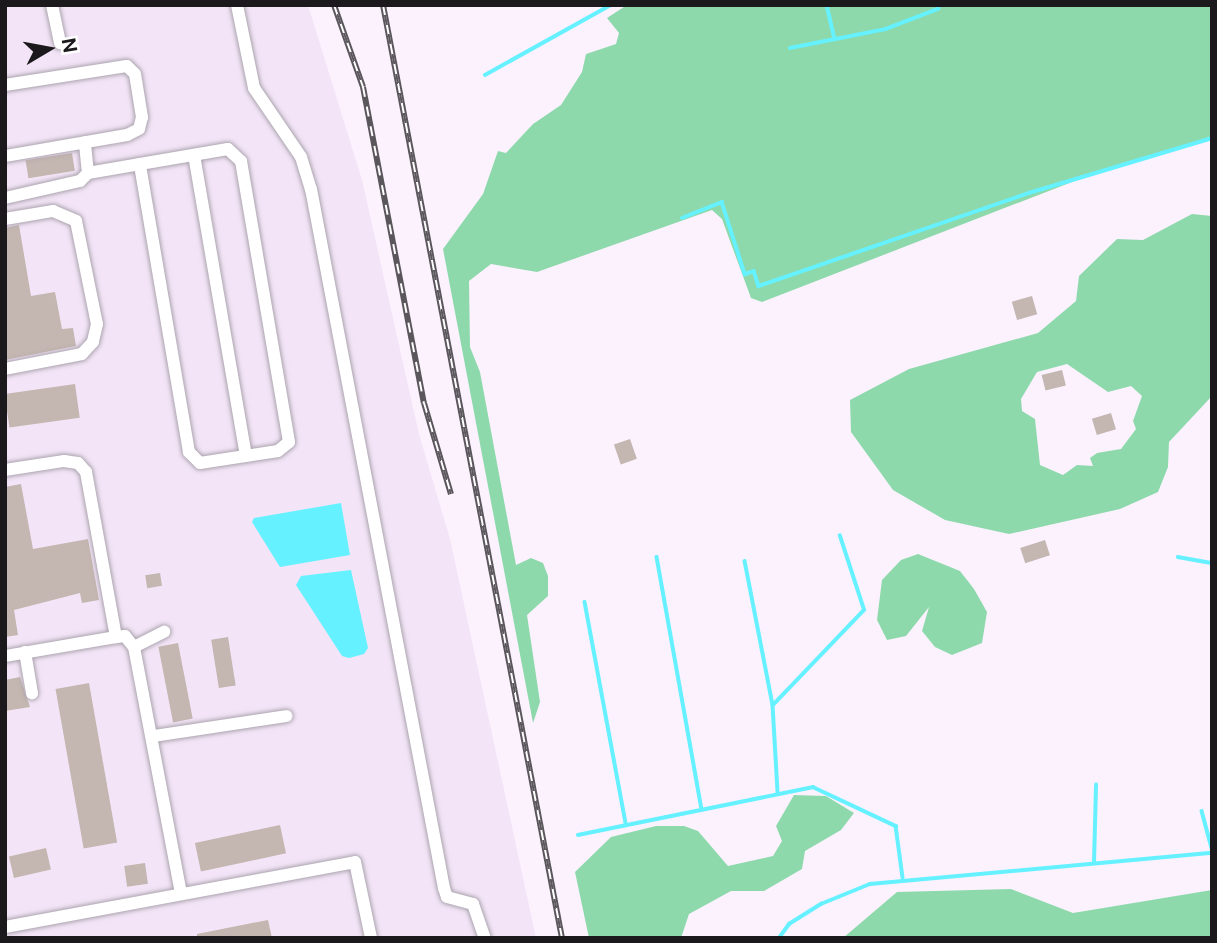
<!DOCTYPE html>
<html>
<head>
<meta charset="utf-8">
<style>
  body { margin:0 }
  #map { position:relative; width:1217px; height:943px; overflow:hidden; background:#fbf2fe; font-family:"Public Sans",sans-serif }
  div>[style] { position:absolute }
  .built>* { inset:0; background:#f3e5f7 }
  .green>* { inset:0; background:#8ed9ac }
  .water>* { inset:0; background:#65f1ff }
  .stream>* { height:3.5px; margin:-1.75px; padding:0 1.75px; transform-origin:1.75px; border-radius:1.75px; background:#65f1ff }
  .building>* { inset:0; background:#c4b6b0; transform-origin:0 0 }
  .roads { filter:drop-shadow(0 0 2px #aca4af) drop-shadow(0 0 2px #aca4af) }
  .minor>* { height:12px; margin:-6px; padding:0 6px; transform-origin:6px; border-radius:6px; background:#fff }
  .rail>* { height:6px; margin-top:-3px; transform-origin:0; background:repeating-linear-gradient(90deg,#fff 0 10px,#5b565c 0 20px); box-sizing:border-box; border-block:2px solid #5b565c }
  span { translate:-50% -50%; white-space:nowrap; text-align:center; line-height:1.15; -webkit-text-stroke:7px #fff; paint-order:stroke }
  .frame { position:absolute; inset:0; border:7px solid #1c191d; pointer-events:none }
  .north { position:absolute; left:14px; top:14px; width:70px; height:70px; -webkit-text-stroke:5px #fff; paint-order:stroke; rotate:80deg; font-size:19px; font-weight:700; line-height:28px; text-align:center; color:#1c191d }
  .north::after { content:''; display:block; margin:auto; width:24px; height:32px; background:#1c191d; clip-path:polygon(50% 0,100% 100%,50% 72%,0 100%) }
</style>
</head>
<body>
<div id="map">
  <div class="built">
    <div style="clip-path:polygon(5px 5px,308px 5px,362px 180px,419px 434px,450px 539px,536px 938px,5px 938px)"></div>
  </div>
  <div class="green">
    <div style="clip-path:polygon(627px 5px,1212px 5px,1212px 140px,1108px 168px,762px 302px,751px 298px,722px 219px,712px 210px,537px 272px,491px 264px,469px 281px,470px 347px,480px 372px,516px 565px,531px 558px,543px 563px,548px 576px,548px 596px,527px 615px,540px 702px,533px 723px,443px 249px,483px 194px,498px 151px,506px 153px,533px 124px,561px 105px,582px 72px,586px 54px,616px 44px,619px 33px,607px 18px)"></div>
    <div style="clip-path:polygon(evenodd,1192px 214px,1212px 216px,1212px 396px,1169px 442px,1168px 467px,1158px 492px,1120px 509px,1009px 534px,945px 520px,893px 490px,851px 432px,850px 400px,909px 369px,1038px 333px,1076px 301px,1079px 276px,1117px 239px,1143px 240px,1192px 214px,1067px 364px,1108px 392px,1131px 386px,1142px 396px,1133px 421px,1136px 429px,1121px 449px,1097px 453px,1090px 458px,1093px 466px,1077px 465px,1063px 475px,1040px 465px,1035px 419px,1022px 411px,1021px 399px,1037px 372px,1067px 364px)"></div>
    <div style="clip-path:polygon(918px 554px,960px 571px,974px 589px,987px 612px,982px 643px,952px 655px,935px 647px,922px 631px,929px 607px,906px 636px,887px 640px,877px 620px,882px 580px,901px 560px)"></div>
    <div style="clip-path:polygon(794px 795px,826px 796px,854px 813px,841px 830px,805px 851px,802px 869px,764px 891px,731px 891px,689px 914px,681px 938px,589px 938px,575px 872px,611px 837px,656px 826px,684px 826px,698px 831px,728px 866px,773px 856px,782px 841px,776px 826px)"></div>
    <div style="clip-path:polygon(1011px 889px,1073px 913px,1212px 890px,1212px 938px,843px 938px,897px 892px)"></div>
  </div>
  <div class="water">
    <div style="clip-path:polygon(341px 503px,350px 555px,280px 567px,252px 522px,254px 518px)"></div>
    <div style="clip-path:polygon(351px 570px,368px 648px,364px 654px,349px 658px,342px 656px,296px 585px,301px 576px)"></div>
  </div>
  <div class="stream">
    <div style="left:827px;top:5px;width:35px;rotate:77deg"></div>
    <div style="left:790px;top:48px;width:98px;rotate:-11.2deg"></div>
    <div style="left:886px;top:29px;width:56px;rotate:-21deg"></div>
    <div style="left:485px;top:75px;width:144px;rotate:-29.1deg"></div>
    <div style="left:682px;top:218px;width:43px;rotate:-21.8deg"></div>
    <div style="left:722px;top:202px;width:76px;rotate:72.3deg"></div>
    <div style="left:745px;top:274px;width:9px;rotate:-18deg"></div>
    <div style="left:754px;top:271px;width:16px;rotate:72deg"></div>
    <div style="left:759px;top:286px;width:286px;rotate:-19deg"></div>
    <div style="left:1029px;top:193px;width:191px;rotate:-16.7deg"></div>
    <div style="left:657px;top:557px;width:256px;rotate:79.9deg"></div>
    <div style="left:1178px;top:557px;width:35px;rotate:10deg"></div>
    <div style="left:745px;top:561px;width:147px;rotate:79deg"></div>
    <div style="left:773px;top:705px;width:88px;rotate:86.7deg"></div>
    <div style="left:585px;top:602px;width:226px;rotate:79.5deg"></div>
    <div style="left:774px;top:704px;width:130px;rotate:-46.2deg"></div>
    <div style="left:864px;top:610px;width:78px;rotate:-108deg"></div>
    <div style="left:1202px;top:811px;width:38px;rotate:75deg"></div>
    <div style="left:578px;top:835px;width:240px;rotate:-11.5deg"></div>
    <div style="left:813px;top:787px;width:92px;rotate:25.2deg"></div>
    <div style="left:896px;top:826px;width:52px;rotate:82.3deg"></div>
    <div style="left:1094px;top:863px;width:78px;rotate:-88.5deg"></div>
    <div style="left:779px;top:938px;width:17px;rotate:-54deg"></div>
    <div style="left:789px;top:924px;width:38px;rotate:-32deg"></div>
    <div style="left:821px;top:904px;width:53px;rotate:-22.2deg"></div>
    <div style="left:870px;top:884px;width:343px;rotate:-5.2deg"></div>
  </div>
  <div class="building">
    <div style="left:72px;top:153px;width:18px;height:47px;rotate:81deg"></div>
    <div style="clip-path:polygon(19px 225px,31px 296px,55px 292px,62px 329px,73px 328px,76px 346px,5px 360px,5px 228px)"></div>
    <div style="left:1032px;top:296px;width:19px;height:21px;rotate:74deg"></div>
    <div style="left:1062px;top:370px;width:16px;height:21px;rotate:76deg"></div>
    <div style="left:75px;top:384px;width:34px;height:71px;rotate:82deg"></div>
    <div style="left:1111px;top:413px;width:17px;height:20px;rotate:73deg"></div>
    <div style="left:630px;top:439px;width:21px;height:17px;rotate:71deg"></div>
    <div style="clip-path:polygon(21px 484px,33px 549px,88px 539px,99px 600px,82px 603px,80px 593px,14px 610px,18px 635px,5px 637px,5px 487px)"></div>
    <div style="left:1045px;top:540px;width:16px;height:26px;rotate:72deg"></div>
    <div style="left:160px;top:573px;width:13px;height:15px;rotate:81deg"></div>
    <div style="left:228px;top:637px;width:49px;height:17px;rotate:81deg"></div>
    <div style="left:178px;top:643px;width:77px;height:20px;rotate:79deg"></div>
    <div style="clip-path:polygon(20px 677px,30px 707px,5px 711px,5px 680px)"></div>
    <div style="left:89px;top:683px;width:162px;height:34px;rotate:80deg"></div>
    <div style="left:280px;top:825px;width:29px;height:87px;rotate:78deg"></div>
    <div style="left:46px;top:848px;width:22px;height:38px;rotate:77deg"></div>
    <div style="left:145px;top:863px;width:21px;height:21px;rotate:82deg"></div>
    <div style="clip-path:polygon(268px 920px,272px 938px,197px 938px,197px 934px)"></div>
  </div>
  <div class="roads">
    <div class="minor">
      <div style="left:52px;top:5px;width:39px;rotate:78deg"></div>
      <div style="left:237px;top:5px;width:85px;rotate:78.4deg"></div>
      <div style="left:254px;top:88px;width:83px;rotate:55.7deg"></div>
      <div style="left:301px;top:157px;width:34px;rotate:73deg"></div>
      <div style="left:311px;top:189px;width:712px;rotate:79.23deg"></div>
      <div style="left:444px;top:888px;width:9px;rotate:72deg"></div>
      <div style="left:447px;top:897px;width:27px;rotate:15deg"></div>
      <div style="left:473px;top:904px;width:36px;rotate:71deg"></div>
      <div style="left:5px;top:85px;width:123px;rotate:-8.9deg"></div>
      <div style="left:127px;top:66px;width:11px;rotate:45deg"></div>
      <div style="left:135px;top:74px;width:44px;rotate:80.8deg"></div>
      <div style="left:142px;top:117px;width:12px;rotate:104deg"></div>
      <div style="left:139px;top:129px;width:13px;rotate:153deg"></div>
      <div style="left:127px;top:135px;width:124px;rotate:170.2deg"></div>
      <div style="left:228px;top:149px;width:18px;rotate:43deg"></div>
      <div style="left:241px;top:161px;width:285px;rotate:80.3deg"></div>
      <div style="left:289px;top:442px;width:14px;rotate:141deg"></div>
      <div style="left:278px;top:451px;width:79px;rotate:171.3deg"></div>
      <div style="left:200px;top:463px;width:16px;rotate:-135deg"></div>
      <div style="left:189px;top:452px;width:292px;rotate:-99.7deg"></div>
      <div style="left:140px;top:164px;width:89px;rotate:-9.7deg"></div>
      <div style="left:194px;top:155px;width:305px;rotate:80.2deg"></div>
      <div style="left:88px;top:173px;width:53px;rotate:-9.8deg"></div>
      <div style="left:5px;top:198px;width:77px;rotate:-12.8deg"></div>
      <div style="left:80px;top:181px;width:11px;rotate:-45deg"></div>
      <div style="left:88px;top:173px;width:31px;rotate:-96deg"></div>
      <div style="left:5px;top:219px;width:49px;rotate:-9.5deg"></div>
      <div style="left:53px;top:211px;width:25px;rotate:23deg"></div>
      <div style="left:76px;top:221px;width:105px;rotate:78.5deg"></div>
      <div style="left:97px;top:324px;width:18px;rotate:103deg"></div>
      <div style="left:93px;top:342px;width:16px;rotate:133deg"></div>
      <div style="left:82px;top:354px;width:78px;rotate:169deg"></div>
      <div style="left:5px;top:470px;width:60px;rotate:-8.7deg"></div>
      <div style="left:64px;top:461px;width:14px;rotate:8deg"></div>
      <div style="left:78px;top:463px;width:12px;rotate:48deg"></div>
      <div style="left:86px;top:472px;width:168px;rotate:79.7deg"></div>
      <div style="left:116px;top:637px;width:113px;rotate:170.3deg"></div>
      <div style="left:116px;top:637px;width:9px;rotate:-6deg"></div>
      <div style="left:125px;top:636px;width:14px;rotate:51deg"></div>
      <div style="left:134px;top:647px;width:250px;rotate:79.2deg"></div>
      <div style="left:134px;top:647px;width:34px;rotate:-27deg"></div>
      <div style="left:25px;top:652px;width:42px;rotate:80.3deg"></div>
      <div style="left:154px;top:736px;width:134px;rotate:-8.6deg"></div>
      <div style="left:5px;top:927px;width:356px;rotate:-10.5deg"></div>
      <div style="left:355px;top:862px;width:78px;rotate:78.1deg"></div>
    </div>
  </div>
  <div class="rail">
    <div style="left:334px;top:5px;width:87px;rotate:70.5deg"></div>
    <div style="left:363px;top:87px;width:322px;rotate:79.1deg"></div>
    <div style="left:424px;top:403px;width:95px;rotate:73.5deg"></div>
    <div style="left:383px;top:5px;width:950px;rotate:79.14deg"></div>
  </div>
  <div class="frame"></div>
  <div class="north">N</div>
</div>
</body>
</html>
